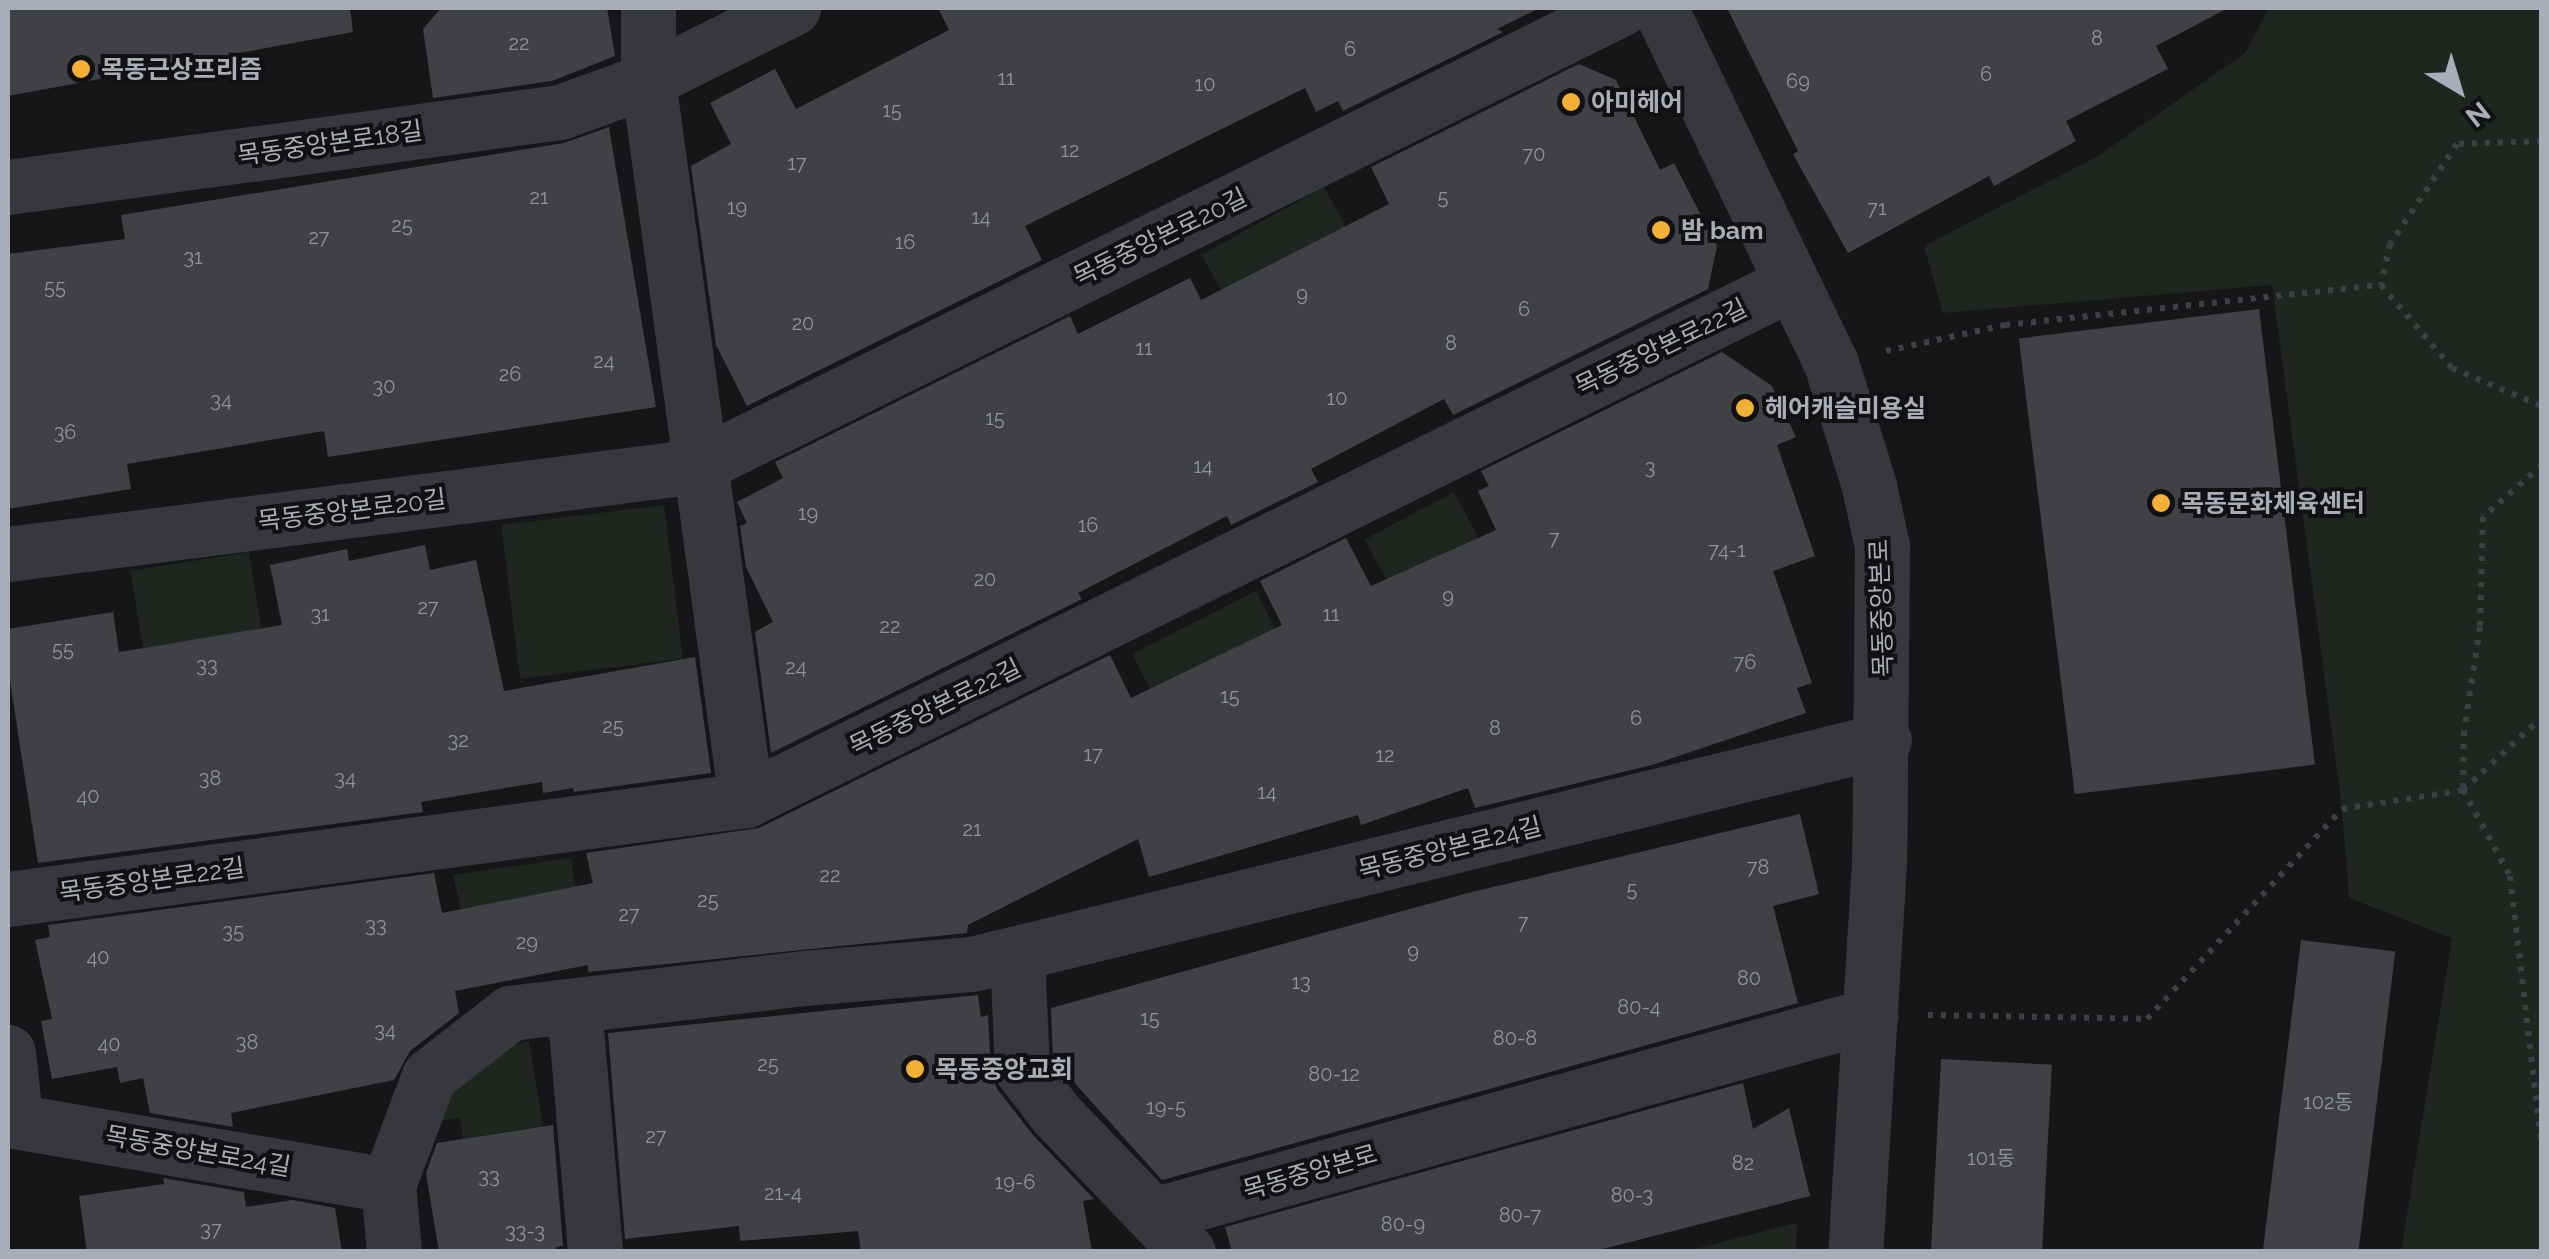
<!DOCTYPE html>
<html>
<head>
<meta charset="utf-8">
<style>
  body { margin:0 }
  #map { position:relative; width:2549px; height:1259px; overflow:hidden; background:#161618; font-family:Raleway,"Noto Sans KR",sans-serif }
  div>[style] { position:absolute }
  .green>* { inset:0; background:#1e261f; transform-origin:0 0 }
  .building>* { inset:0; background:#404145; transform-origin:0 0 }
  .path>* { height:6px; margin-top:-3px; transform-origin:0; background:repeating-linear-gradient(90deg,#3d3f44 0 5px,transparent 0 13px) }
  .minor>* { height:55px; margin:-27.5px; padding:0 27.5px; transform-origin:27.5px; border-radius:27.5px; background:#37383d }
  .dots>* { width:28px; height:28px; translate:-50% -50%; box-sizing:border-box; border:5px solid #111113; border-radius:50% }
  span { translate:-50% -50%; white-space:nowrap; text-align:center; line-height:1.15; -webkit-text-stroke:8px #111113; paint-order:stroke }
  .number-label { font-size:20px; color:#8e929b }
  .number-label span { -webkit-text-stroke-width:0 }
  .poi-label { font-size:25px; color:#a8adb8; font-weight:700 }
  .left { translate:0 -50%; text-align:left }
  .street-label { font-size:25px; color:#a8adb8 }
  .frame { position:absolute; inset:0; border:10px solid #a8adb8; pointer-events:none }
  .north { position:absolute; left:2409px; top:40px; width:100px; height:100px; -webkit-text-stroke:8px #111113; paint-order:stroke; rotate:142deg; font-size:28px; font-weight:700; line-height:40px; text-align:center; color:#a8adb8 }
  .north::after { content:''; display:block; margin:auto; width:35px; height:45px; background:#a8adb8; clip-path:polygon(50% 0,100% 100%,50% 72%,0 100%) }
</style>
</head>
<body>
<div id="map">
  <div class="green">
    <div style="clip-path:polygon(2269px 8px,2541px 8px,2541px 1251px,2401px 1251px,2452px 938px,2349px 898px,2342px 808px,2272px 285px,1943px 313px,1924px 246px,2098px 156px,2245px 53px)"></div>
    <div style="left:1324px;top:187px;width:45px;height:140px;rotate:61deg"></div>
    <div style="left:1454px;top:492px;width:52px;height:101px;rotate:62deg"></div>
    <div style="left:664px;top:505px;width:155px;height:164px;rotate:83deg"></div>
    <div style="left:249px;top:552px;width:78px;height:120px;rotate:81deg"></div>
    <div style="left:1256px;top:591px;width:42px;height:139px;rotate:63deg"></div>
    <div style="clip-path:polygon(571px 858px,579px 906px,461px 909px,453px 875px)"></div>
    <div style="clip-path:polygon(529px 1041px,543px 1126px,463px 1139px,460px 1118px,437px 1121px,446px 1089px,496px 1050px)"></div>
    <div style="clip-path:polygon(1797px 1223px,1796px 1251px,1686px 1251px)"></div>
  </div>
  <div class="building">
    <div style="clip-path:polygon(8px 8px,350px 8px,353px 32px,8px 96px)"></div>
    <div style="clip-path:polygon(441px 8px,607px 8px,615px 56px,552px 81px,433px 98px,423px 29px)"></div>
    <div style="clip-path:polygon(938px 8px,1540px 8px,1497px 29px,1503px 32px,1343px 111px,1338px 101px,1316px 112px,1305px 88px,1025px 226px,1042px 260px,747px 406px,716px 345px,691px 166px,731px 144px,710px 103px,775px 69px,796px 109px,949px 30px)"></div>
    <div style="clip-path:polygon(1727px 8px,2228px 8px,2156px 46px,2168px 69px,2066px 121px,2076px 141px,1994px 186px,1989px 176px,1848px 253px,1793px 154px,1798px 151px)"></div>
    <div style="clip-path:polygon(1579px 64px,1616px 80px,1660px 170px,1674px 163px,1717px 246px,1708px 289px,1453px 415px,1444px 399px,1311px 469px,1318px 482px,1231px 525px,1227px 516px,1078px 593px,1082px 599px,771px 753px,755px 632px,773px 622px,746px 567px,740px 526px,747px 523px,737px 502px,783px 478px,775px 462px,1070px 316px,1078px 334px,1190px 278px,1201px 300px,1389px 204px,1371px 167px)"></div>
    <div style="clip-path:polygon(609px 127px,656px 407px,328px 457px,324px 431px,127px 464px,131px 489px,8px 509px,8px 254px,125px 239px,121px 215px,564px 143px)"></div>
    <div style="left:2259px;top:309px;width:459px;height:242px;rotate:83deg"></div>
    <div style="clip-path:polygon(1722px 352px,1772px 386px,1796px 437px,1777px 445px,1815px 556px,1773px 571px,1812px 683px,1797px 688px,1806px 713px,1652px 765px,1475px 808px,1468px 788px,1361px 825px,1358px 815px,1149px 877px,1138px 839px,968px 925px,967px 933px,588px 972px,588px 965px,455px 991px,459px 1013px,410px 1051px,394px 1080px,231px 1113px,233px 1127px,150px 1113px,143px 1078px,120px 1083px,117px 1067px,52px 1079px,41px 1021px,52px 1019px,35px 940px,50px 937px,48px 925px,434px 873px,442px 913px,593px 883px,586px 853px,759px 828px,1110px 655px,1131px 698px,1282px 625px,1260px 581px,1346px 538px,1371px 586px,1496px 530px,1478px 491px,1489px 486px,1481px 471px)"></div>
    <div style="clip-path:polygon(425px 545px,430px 570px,476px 560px,504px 691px,695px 657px,711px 773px,574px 792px,573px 788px,543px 793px,542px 782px,421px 802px,423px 812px,38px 863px,8px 668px,8px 629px,113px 612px,119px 652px,282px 625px,270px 565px,347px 549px,349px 561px)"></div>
    <div style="clip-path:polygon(1800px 814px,1819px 894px,1773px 906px,1798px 1003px,1162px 1180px,1053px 1059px,1051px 1008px,1468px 893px)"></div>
    <div style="left:2301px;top:940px;width:95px;height:315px;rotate:7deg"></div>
    <div style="clip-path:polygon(978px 995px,981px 1017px,988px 1015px,991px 1071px,997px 1089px,1033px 1135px,1094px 1199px,1083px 1201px,1092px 1252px,861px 1252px,858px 1231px,740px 1241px,739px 1226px,625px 1239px,608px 1033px)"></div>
    <div style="left:1941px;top:1059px;width:111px;height:193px;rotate:3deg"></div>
    <div style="clip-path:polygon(1743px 1083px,1753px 1129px,1789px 1108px,1810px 1196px,1591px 1252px,1232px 1252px,1225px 1227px)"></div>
    <div style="clip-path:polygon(553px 1125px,563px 1246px,556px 1247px,557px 1252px,439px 1252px,426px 1173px,437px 1143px)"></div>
    <div style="clip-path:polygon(163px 1178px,244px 1192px,246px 1207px,293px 1200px,335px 1208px,342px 1252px,87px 1252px,79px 1196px,164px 1184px)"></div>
  </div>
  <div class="path">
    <div style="left:2542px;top:141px;width:85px;rotate:178deg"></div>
    <div style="left:2457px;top:144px;width:120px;rotate:123.8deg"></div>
    <div style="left:2390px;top:244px;width:42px;rotate:102.4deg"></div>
    <div style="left:2381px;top:285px;width:109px;rotate:49.5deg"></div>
    <div style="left:2452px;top:368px;width:98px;rotate:22.9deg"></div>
    <div style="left:1886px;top:351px;width:122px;rotate:-12.3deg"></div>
    <div style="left:2005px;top:325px;width:378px;rotate:-6.1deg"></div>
    <div style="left:2542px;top:465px;width:79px;rotate:138.6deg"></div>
    <div style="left:2483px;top:517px;width:110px;rotate:91.6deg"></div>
    <div style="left:2480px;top:627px;width:105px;rotate:98.7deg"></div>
    <div style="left:2464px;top:731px;width:59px;rotate:91deg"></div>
    <div style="left:2463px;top:790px;width:98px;rotate:61.3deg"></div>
    <div style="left:2510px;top:876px;width:275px;rotate:83.3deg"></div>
    <div style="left:1928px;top:1015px;width:219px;rotate:1deg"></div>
    <div style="left:2147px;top:1019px;width:287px;rotate:-47.1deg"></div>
    <div style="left:2342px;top:809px;width:122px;rotate:-8.9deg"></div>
    <div style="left:2463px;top:790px;width:108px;rotate:-42.7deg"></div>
  </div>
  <div class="minor">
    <div style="left:648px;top:8px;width:72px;rotate:90deg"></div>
    <div style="left:648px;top:80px;width:727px;rotate:82.25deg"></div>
    <div style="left:1660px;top:8px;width:394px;rotate:64.3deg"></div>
    <div style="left:1831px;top:363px;width:129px;rotate:72.8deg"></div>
    <div style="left:1869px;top:486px;width:61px;rotate:77.8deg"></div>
    <div style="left:1882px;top:546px;width:317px;rotate:90.5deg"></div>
    <div style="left:1879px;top:863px;width:390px;rotate:93.5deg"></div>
    <div style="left:8px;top:187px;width:557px;rotate:-7.74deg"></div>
    <div style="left:560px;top:112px;width:94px;rotate:-20deg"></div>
    <div style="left:648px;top:80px;width:162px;rotate:-26.4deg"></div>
    <div style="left:8px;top:554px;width:695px;rotate:-7.28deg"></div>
    <div style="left:697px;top:466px;width:1032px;rotate:-26.34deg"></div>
    <div style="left:8px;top:899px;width:745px;rotate:-7.64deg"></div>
    <div style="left:746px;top:800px;width:1166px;rotate:-26.32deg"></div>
    <div style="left:1017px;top:955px;width:115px;rotate:87.5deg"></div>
    <div style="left:1022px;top:1070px;width:56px;rotate:52.3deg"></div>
    <div style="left:1056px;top:1114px;width:191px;rotate:46.3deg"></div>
    <div style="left:574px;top:1006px;width:247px;rotate:85.1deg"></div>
    <div style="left:8px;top:1052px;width:67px;rotate:84deg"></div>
    <div style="left:8px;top:1120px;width:386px;rotate:9.7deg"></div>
    <div style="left:1153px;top:1215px;width:745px;rotate:-15.57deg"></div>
    <div style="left:394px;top:1252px;width:67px;rotate:-95.1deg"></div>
    <div style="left:388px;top:1185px;width:116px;rotate:-69.4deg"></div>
    <div style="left:429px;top:1076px;width:103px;rotate:-37.9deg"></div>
    <div style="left:510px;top:1013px;width:296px;rotate:-6.8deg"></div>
    <div style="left:804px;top:978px;width:169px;rotate:-4.8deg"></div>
    <div style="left:972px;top:964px;width:939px;rotate:-13.8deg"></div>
  </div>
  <div class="dots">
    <div style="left:81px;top:69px;background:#f2b134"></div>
    <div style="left:1571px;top:102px;background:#f2b134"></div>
    <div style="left:1661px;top:230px;background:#f2b134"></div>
    <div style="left:1745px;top:408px;background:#f2b134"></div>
    <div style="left:2161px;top:503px;background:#f2b134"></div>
    <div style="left:915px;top:1069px;background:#f2b134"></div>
  </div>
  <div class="number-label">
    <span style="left:2097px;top:38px">8</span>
    <span style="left:519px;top:43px">22</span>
    <span style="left:1350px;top:49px">6</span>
    <span style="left:1986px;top:74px">6</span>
    <span style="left:1006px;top:78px">11</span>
    <span style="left:1798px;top:81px">69</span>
    <span style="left:1205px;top:84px">10</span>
    <span style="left:892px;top:110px">15</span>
    <span style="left:1070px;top:150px">12</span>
    <span style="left:1534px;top:154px">70</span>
    <span style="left:797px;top:163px">17</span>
    <span style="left:539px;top:197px">21</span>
    <span style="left:1443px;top:197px">5</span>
    <span style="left:737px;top:207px">19</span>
    <span style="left:1877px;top:208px">71</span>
    <span style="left:981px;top:217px">14</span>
    <span style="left:402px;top:225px">25</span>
    <span style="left:319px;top:237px">27</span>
    <span style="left:905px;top:242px">16</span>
    <span style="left:193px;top:257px">31</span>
    <span style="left:55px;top:287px">55</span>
    <span style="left:1302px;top:294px">9</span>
    <span style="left:1524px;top:309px">6</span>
    <span style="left:803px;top:323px">20</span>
    <span style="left:1451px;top:343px">8</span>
    <span style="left:1144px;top:348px">11</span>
    <span style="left:604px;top:361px">24</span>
    <span style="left:510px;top:374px">26</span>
    <span style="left:384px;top:386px">30</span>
    <span style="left:1337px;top:398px">10</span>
    <span style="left:221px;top:400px">34</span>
    <span style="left:995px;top:418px">15</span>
    <span style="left:65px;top:432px">36</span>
    <span style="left:1203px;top:466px">14</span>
    <span style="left:1650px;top:467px">3</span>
    <span style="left:808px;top:513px">19</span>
    <span style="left:1088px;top:525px">16</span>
    <span style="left:1554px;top:538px">7</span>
    <span style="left:1727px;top:550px">74-1</span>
    <span style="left:985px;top:579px">20</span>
    <span style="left:1448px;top:596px">9</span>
    <span style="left:428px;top:607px">27</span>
    <span style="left:320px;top:614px">31</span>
    <span style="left:1331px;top:614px">11</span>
    <span style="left:890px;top:626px">22</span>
    <span style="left:63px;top:649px">55</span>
    <span style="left:1745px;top:662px">76</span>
    <span style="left:207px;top:665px">33</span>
    <span style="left:796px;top:667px">24</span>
    <span style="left:1230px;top:696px">15</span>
    <span style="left:1636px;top:718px">6</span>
    <span style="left:613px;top:726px">25</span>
    <span style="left:1495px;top:728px">8</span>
    <span style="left:458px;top:740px">32</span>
    <span style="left:1093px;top:754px">17</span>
    <span style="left:1385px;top:755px">12</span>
    <span style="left:210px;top:778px">38</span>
    <span style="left:345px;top:778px">34</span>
    <span style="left:1267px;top:792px">14</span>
    <span style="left:88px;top:796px">40</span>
    <span style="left:972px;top:829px">21</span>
    <span style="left:1758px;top:867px">78</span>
    <span style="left:830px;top:875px">22</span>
    <span style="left:1632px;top:889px">5</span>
    <span style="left:708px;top:900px">25</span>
    <span style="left:629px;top:914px">27</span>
    <span style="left:1523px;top:922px">7</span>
    <span style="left:376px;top:925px">33</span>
    <span style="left:233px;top:931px">35</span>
    <span style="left:527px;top:942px">29</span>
    <span style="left:1413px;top:951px">9</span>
    <span style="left:98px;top:957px">40</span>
    <span style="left:1749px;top:978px">80</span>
    <span style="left:1301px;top:982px">13</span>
    <span style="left:1639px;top:1007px">80-4</span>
    <span style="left:1150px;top:1018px">15</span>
    <span style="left:385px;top:1030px">34</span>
    <span style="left:1515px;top:1038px">80-8</span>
    <span style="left:247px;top:1042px">38</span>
    <span style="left:109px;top:1044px">40</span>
    <span style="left:768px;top:1064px">25</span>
    <span style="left:1334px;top:1074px">80-12</span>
    <span style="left:2328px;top:1102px">102동</span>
    <span style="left:1166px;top:1107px">19-5</span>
    <span style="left:656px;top:1136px">27</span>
    <span style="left:1991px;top:1158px">101동</span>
    <span style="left:1743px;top:1163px">82</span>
    <span style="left:489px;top:1176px">33</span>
    <span style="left:1015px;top:1182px">19-6</span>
    <span style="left:783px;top:1193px">21-4</span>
    <span style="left:1632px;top:1195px">80-3</span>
    <span style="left:1520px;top:1215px">80-7</span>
    <span style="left:1403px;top:1224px">80-9</span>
    <span style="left:211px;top:1229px">37</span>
    <span style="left:525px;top:1231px">33-3</span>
  </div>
  <div class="poi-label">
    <span class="left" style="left:101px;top:69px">목동근상프리즘</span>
    <span class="left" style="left:1591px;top:102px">아미헤어</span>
    <span class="left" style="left:1681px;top:230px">밤 bam</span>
    <span class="left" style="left:1765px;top:408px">헤어캐슬미용실</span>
    <span class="left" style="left:2181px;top:503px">목동문화체육센터</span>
    <span class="left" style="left:935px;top:1069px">목동중앙교회</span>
  </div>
  <div class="street-label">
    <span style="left:330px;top:143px;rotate:-8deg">목동중앙본로18길</span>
    <span style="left:1160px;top:237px;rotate:-26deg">목동중앙본로20길</span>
    <span style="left:1661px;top:347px;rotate:-26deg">목동중앙본로22길</span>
    <span style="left:352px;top:510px;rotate:-7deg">목동중앙본로20길</span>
    <span style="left:1881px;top:608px;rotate:-92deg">목동중앙본로</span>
    <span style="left:935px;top:707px;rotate:-26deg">목동중앙본로22길</span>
    <span style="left:1450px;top:848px;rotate:-14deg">목동중앙본로24길</span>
    <span style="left:152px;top:880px;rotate:-8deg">목동중앙본로22길</span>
    <span style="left:198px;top:1151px;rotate:10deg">목동중앙본로24길</span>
    <span style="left:1310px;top:1172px;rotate:-16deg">목동중앙본로</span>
  </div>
  <div class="frame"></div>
  <div class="north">N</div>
</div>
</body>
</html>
